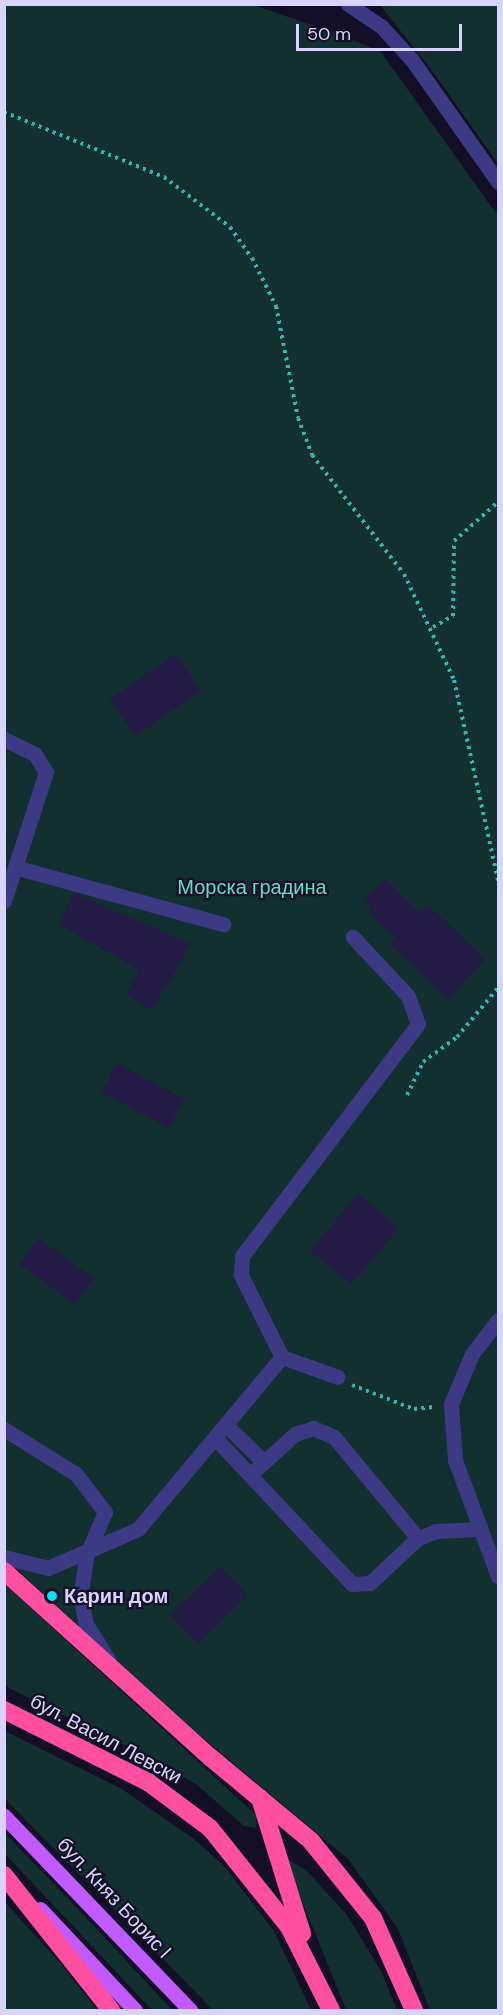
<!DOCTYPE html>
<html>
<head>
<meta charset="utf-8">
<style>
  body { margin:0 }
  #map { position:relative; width:503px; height:2015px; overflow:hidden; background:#130f26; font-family:"DM Sans",sans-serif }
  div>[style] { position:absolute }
  .green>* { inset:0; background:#12302f }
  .building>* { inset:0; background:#241b47; transform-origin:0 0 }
  .path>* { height:4px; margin-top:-2px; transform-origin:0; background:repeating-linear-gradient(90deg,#2fb8b0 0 3px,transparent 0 7.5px) }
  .minor>* { height:15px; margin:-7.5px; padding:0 7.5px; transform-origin:7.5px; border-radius:7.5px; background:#3d3a85 }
  .major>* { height:15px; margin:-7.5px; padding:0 7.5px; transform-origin:7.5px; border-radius:7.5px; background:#c25bff }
  .highway>* { height:18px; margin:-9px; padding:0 9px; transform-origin:9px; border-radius:9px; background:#ff4fa3 }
  .dots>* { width:16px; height:16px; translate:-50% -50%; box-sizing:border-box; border:3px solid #130f26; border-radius:50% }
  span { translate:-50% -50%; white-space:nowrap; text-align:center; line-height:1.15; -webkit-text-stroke:4.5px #130f26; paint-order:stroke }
  .park-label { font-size:20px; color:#5fe0c0 }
  .poi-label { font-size:20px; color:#d9d4ff; font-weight:700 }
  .left { translate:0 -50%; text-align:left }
  .street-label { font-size:20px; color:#d9d4ff }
  .frame { position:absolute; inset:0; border:6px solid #d9d4ff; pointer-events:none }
  .scale { position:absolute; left:296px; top:24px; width:166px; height:27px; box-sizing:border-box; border:3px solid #d9d4ff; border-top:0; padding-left:8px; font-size:18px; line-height:21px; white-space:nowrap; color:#d9d4ff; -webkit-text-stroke:4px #130f26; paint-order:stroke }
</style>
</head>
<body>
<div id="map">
  <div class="green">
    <div style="clip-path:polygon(5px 5px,253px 5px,344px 36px,381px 52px,498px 216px,498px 2010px,430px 2010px,398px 1929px,349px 1860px,165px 1706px,5px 1558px)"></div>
    <div style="clip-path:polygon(380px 5px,498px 5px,498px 164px,436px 76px)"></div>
    <div style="clip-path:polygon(4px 1583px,257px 1816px,256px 1828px,244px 1826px,197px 1785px,164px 1765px,5px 1686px)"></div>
    <div style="clip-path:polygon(5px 1731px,122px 1789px,194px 1839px,224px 1866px,274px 1931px,311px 2010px,213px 2010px,5px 1799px)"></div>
    <div style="clip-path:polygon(5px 1833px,95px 1927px,172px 2010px,152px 2010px,5px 1854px)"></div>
    <div style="clip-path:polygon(285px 1858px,306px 1870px,347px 1915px,381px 1971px,397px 2010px,346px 2010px)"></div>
    <div style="clip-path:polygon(5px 1902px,62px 1965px,97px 2010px,5px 2010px)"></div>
  </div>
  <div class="building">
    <div style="left:176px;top:654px;width:45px;height:80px;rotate:56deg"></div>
    <div style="clip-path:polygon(386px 879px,420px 913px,428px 905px,485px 959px,448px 999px,390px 944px,396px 938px,368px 911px,372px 907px,364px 899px)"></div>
    <div style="clip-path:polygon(74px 893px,191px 944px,152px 1010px,126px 995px,139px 970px,59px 924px)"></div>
    <div style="left:117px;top:1063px;width:76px;height:33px;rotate:28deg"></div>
    <div style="left:358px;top:1194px;width:53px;height:74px;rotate:40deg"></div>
    <div style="left:38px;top:1238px;width:69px;height:32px;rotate:36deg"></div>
    <div style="left:220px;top:1567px;width:40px;height:69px;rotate:46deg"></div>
  </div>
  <div class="path">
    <div style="left:4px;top:112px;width:173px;rotate:22.1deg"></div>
    <div style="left:164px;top:177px;width:83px;rotate:37.1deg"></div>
    <div style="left:230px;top:227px;width:38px;rotate:55deg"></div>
    <div style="left:252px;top:258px;width:54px;rotate:63.4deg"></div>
    <div style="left:276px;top:306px;width:114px;rotate:78.9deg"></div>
    <div style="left:298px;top:418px;width:40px;rotate:69deg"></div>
    <div style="left:312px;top:455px;width:150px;rotate:52.3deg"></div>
    <div style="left:404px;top:574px;width:117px;rotate:64.7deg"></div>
    <div style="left:454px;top:680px;width:205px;rotate:77.6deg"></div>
    <div style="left:433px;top:627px;width:23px;rotate:-29deg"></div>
    <div style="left:453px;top:616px;width:75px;rotate:-89.2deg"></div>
    <div style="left:454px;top:541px;width:59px;rotate:-41.6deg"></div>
    <div style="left:407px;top:1095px;width:37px;rotate:-64deg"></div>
    <div style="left:423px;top:1062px;width:42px;rotate:-36.3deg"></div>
    <div style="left:457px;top:1037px;width:64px;rotate:-50.1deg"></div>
    <div style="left:352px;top:1385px;width:66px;rotate:21.2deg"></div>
    <div style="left:414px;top:1409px;width:19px;rotate:-6deg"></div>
  </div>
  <div class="minor">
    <div style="left:348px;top:4px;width:40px;rotate:34deg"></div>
    <div style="left:381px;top:26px;width:46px;rotate:47.6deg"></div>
    <div style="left:412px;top:60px;width:149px;rotate:54.8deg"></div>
    <div style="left:4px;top:739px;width:34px;rotate:26deg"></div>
    <div style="left:35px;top:754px;width:21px;rotate:59deg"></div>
    <div style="left:46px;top:772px;width:136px;rotate:108deg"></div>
    <div style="left:18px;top:868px;width:213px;rotate:15.3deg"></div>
    <div style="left:498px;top:1320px;width:43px;rotate:127.4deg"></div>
    <div style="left:472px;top:1354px;width:54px;rotate:112.8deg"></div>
    <div style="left:451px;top:1404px;width:56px;rotate:85.9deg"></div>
    <div style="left:455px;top:1460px;width:124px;rotate:69.7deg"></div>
    <div style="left:282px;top:1357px;width:92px;rotate:-116.6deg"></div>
    <div style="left:241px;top:1275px;width:19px;rotate:-87deg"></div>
    <div style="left:242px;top:1256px;width:291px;rotate:-52.8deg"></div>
    <div style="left:418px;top:1024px;width:30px;rotate:-110deg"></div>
    <div style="left:408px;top:996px;width:81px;rotate:-133deg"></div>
    <div style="left:227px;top:1426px;width:50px;rotate:44.2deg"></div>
    <div style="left:4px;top:1429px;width:85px;rotate:32deg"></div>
    <div style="left:76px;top:1474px;width:48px;rotate:52.7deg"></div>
    <div style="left:105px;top:1512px;width:46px;rotate:113.2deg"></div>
    <div style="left:87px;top:1554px;width:43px;rotate:99.5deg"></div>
    <div style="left:80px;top:1596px;width:29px;rotate:78deg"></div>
    <div style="left:86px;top:1624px;width:41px;rotate:57.8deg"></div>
    <div style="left:216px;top:1439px;width:199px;rotate:46.8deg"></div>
    <div style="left:352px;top:1584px;width:18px;rotate:-3deg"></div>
    <div style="left:370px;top:1583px;width:66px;rotate:-43.2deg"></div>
    <div style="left:418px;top:1538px;width:19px;rotate:-21deg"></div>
    <div style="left:436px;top:1531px;width:41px;rotate:-2.8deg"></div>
    <div style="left:252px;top:1473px;width:58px;rotate:-42.2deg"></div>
    <div style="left:295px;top:1434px;width:19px;rotate:-18deg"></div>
    <div style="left:313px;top:1428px;width:23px;rotate:23deg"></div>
    <div style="left:334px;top:1437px;width:131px;rotate:50.3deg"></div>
    <div style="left:4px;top:1557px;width:45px;rotate:14deg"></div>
    <div style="left:48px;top:1568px;width:98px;rotate:-23.4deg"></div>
    <div style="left:138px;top:1529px;width:224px;rotate:-50.1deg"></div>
    <div style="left:282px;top:1357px;width:59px;rotate:19.7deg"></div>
  </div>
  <div class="major">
    <div style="left:4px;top:1816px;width:269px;rotate:46.2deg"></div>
    <div style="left:40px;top:1909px;width:139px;rotate:46.8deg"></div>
  </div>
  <div class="highway">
    <div style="left:4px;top:1571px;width:278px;rotate:42.1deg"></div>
    <div style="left:210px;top:1757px;width:131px;rotate:39.7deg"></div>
    <div style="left:311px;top:1841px;width:99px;rotate:51.2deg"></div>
    <div style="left:373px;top:1918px;width:101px;rotate:66deg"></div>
    <div style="left:4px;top:1710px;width:161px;rotate:26.6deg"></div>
    <div style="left:148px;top:1782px;width:77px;rotate:36.6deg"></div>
    <div style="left:210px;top:1828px;width:127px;rotate:51.4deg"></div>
    <div style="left:289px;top:1927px;width:93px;rotate:63.2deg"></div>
    <div style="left:260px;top:1798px;width:142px;rotate:72.8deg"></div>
    <div style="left:4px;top:1875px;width:172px;rotate:51.6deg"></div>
  </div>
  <div class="dots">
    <div style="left:52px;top:1596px;background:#00e5ff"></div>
  </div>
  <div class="park-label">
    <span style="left:252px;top:887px">Морска градина</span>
  </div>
  <div class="poi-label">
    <span class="left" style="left:64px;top:1596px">Карин дом</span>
  </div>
  <div class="street-label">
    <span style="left:106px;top:1739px;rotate:28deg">бул. Васил Левски</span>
    <span style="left:114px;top:1898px;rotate:47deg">бул. Княз Борис I</span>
  </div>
  <div class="frame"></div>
  <div class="scale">50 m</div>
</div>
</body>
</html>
